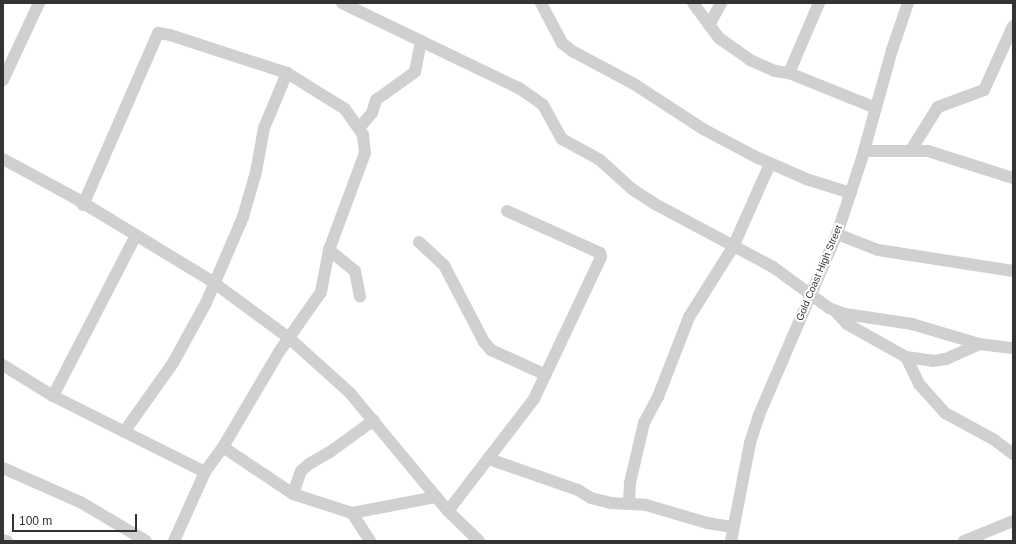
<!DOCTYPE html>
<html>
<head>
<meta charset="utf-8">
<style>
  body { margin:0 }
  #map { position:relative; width:1016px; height:544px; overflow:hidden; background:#fff; font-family:Helvetica,sans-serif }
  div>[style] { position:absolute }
  .minor>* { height:12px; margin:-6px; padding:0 6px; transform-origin:6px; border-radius:6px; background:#d0d0d0 }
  span { translate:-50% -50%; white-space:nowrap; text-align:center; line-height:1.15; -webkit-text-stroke:4px #fff; paint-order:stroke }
  .street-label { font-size:10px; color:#333 }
  .frame { position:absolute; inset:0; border:4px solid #333; pointer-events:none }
  .scale { position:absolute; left:12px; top:514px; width:125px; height:18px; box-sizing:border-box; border:2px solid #333; border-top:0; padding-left:5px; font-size:12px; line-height:14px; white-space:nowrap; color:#333; -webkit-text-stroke:3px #fff; paint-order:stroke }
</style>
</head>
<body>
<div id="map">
  <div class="minor">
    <div style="left:342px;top:3px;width:196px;rotate:25.7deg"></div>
    <div style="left:519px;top:88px;width:29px;rotate:35deg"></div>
    <div style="left:543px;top:105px;width:39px;rotate:61deg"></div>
    <div style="left:562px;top:139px;width:43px;rotate:28.9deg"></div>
    <div style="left:600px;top:160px;width:43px;rotate:42.2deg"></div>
    <div style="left:632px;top:189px;width:27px;rotate:33deg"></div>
    <div style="left:655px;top:204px;width:134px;rotate:28.1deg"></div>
    <div style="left:773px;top:267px;width:69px;rotate:36.2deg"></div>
    <div style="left:829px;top:308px;width:17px;rotate:21deg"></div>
    <div style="left:845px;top:314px;width:68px;rotate:8.5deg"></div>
    <div style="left:912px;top:324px;width:70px;rotate:16.6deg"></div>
    <div style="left:979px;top:344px;width:34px;rotate:7deg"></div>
    <div style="left:541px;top:3px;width:45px;rotate:62.3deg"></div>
    <div style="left:562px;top:43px;width:13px;rotate:39deg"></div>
    <div style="left:572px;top:51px;width:70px;rotate:28deg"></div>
    <div style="left:634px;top:84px;width:82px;rotate:33.1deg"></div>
    <div style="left:703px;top:129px;width:60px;rotate:27.8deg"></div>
    <div style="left:756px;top:157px;width:55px;rotate:23.7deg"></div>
    <div style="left:806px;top:179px;width:47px;rotate:17.3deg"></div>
    <div style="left:693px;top:3px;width:44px;rotate:53.4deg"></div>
    <div style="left:719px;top:38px;width:38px;rotate:35deg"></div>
    <div style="left:750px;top:60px;width:27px;rotate:24deg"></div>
    <div style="left:775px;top:71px;width:14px;rotate:8deg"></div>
    <div style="left:789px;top:73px;width:94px;rotate:21.9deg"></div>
    <div style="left:709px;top:25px;width:25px;rotate:-61deg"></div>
    <div style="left:789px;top:73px;width:76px;rotate:-66.8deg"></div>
    <div style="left:3px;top:80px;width:85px;rotate:-64.9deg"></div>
    <div style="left:359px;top:128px;width:20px;rotate:-49deg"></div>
    <div style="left:372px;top:113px;width:14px;rotate:-73deg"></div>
    <div style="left:376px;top:100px;width:48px;rotate:-35.7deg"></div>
    <div style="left:415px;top:72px;width:32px;rotate:-79deg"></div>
    <div style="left:911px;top:150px;width:51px;rotate:-57.9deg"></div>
    <div style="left:938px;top:107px;width:49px;rotate:-20.3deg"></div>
    <div style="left:984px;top:90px;width:70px;rotate:-65.6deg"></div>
    <div style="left:864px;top:151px;width:64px"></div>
    <div style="left:928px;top:151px;width:89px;rotate:17.6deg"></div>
    <div style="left:3px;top:159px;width:82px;rotate:28.4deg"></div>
    <div style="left:75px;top:198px;width:162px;rotate:31.3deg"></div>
    <div style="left:213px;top:282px;width:94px;rotate:36.4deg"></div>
    <div style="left:289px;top:338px;width:82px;rotate:42deg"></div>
    <div style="left:350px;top:393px;width:153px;rotate:50.3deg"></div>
    <div style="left:448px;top:511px;width:43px;rotate:44.1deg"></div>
    <div style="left:83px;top:205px;width:188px;rotate:-66.4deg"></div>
    <div style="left:158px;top:33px;width:12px;rotate:9deg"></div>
    <div style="left:170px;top:35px;width:123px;rotate:18deg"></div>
    <div style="left:287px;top:73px;width:68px;rotate:31.8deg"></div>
    <div style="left:345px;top:109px;width:32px;rotate:55deg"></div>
    <div style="left:363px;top:135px;width:18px;rotate:84deg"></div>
    <div style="left:365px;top:153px;width:103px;rotate:110.4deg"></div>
    <div style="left:329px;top:250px;width:43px;rotate:100.8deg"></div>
    <div style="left:321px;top:292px;width:73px;rotate:125deg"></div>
    <div style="left:279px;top:352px;width:110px;rotate:120.5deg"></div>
    <div style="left:223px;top:447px;width:31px;rotate:126deg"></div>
    <div style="left:205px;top:472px;width:76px;rotate:114.2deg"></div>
    <div style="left:837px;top:234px;width:44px;rotate:21.3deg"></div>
    <div style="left:878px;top:250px;width:137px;rotate:8.8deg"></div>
    <div style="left:419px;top:242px;width:34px;rotate:43deg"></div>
    <div style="left:444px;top:265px;width:87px;rotate:62.5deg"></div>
    <div style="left:484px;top:342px;width:11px;rotate:49deg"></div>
    <div style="left:491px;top:350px;width:60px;rotate:24.4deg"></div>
    <div style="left:329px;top:250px;width:33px;rotate:39deg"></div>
    <div style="left:355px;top:271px;width:26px;rotate:79deg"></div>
    <div style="left:835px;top:311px;width:18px;rotate:47deg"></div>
    <div style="left:847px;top:324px;width:68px;rotate:29.2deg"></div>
    <div style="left:906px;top:357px;width:30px;rotate:64deg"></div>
    <div style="left:919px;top:384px;width:39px;rotate:48deg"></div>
    <div style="left:945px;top:413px;width:55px;rotate:28.4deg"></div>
    <div style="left:993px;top:439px;width:25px;rotate:37deg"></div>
    <div style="left:906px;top:357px;width:27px;rotate:8deg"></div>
    <div style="left:933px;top:361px;width:13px;rotate:-9deg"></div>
    <div style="left:946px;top:359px;width:36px;rotate:-24deg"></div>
    <div style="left:3px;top:365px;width:59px;rotate:31.8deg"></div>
    <div style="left:53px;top:396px;width:170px;rotate:26.6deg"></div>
    <div style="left:53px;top:396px;width:181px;rotate:-62.7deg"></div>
    <div style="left:124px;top:432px;width:85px;rotate:-54.6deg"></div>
    <div style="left:173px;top:363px;width:68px;rotate:-61.2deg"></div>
    <div style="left:206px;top:303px;width:94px;rotate:-66.7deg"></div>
    <div style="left:243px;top:217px;width:47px;rotate:-73.9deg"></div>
    <div style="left:256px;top:172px;width:45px;rotate:-79.7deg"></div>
    <div style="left:264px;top:128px;width:60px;rotate:-67.3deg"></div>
    <div style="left:223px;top:447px;width:84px;rotate:33.9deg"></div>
    <div style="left:293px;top:494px;width:62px;rotate:17.9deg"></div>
    <div style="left:352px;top:513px;width:86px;rotate:-10.8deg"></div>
    <div style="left:489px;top:459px;width:94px;rotate:19.2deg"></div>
    <div style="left:578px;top:490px;width:15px;rotate:32deg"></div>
    <div style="left:591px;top:498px;width:21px;rotate:14deg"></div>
    <div style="left:611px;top:503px;width:35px;rotate:3deg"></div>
    <div style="left:646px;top:505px;width:64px;rotate:16.4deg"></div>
    <div style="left:707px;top:523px;width:25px;rotate:9deg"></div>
    <div style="left:3px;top:468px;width:86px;rotate:23.9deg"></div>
    <div style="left:82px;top:503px;width:74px;rotate:30.7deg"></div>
    <div style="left:293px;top:494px;width:24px;rotate:-71deg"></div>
    <div style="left:301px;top:471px;width:11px;rotate:-41deg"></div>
    <div style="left:309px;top:464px;width:24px;rotate:-30deg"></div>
    <div style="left:330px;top:452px;width:54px;rotate:-36deg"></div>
    <div style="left:629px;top:502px;width:19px;rotate:-87deg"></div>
    <div style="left:630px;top:483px;width:62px;rotate:-76.9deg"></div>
    <div style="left:644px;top:423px;width:30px;rotate:-62deg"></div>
    <div style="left:658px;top:397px;width:86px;rotate:-68.8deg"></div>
    <div style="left:689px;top:317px;width:83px;rotate:-57.8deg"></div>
    <div style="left:733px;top:247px;width:91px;rotate:-66deg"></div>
    <div style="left:448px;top:511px;width:141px;rotate:-52.5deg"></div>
    <div style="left:534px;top:399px;width:157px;rotate:-64.7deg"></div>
    <div style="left:601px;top:257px;width:4px;rotate:-104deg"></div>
    <div style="left:600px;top:253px;width:102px;rotate:-155.7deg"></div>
    <div style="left:352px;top:513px;width:33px;rotate:57deg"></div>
    <div style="left:3px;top:540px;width:4px;rotate:14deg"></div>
    <div style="left:731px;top:541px;width:100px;rotate:-79deg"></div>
    <div style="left:750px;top:443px;width:29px;rotate:-72deg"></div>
    <div style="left:759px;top:415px;width:197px;rotate:-66.7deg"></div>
    <div style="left:837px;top:234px;width:80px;rotate:-71.8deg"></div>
    <div style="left:862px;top:158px;width:112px;rotate:-74.5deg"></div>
    <div style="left:892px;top:50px;width:50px;rotate:-71.2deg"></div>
    <div style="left:964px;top:541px;width:53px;rotate:-22.2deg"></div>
  </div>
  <div class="street-label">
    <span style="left:819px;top:273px;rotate:-67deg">Gold Coast High Street</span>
  </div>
  <div class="frame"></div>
  <div class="scale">100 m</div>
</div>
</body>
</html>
